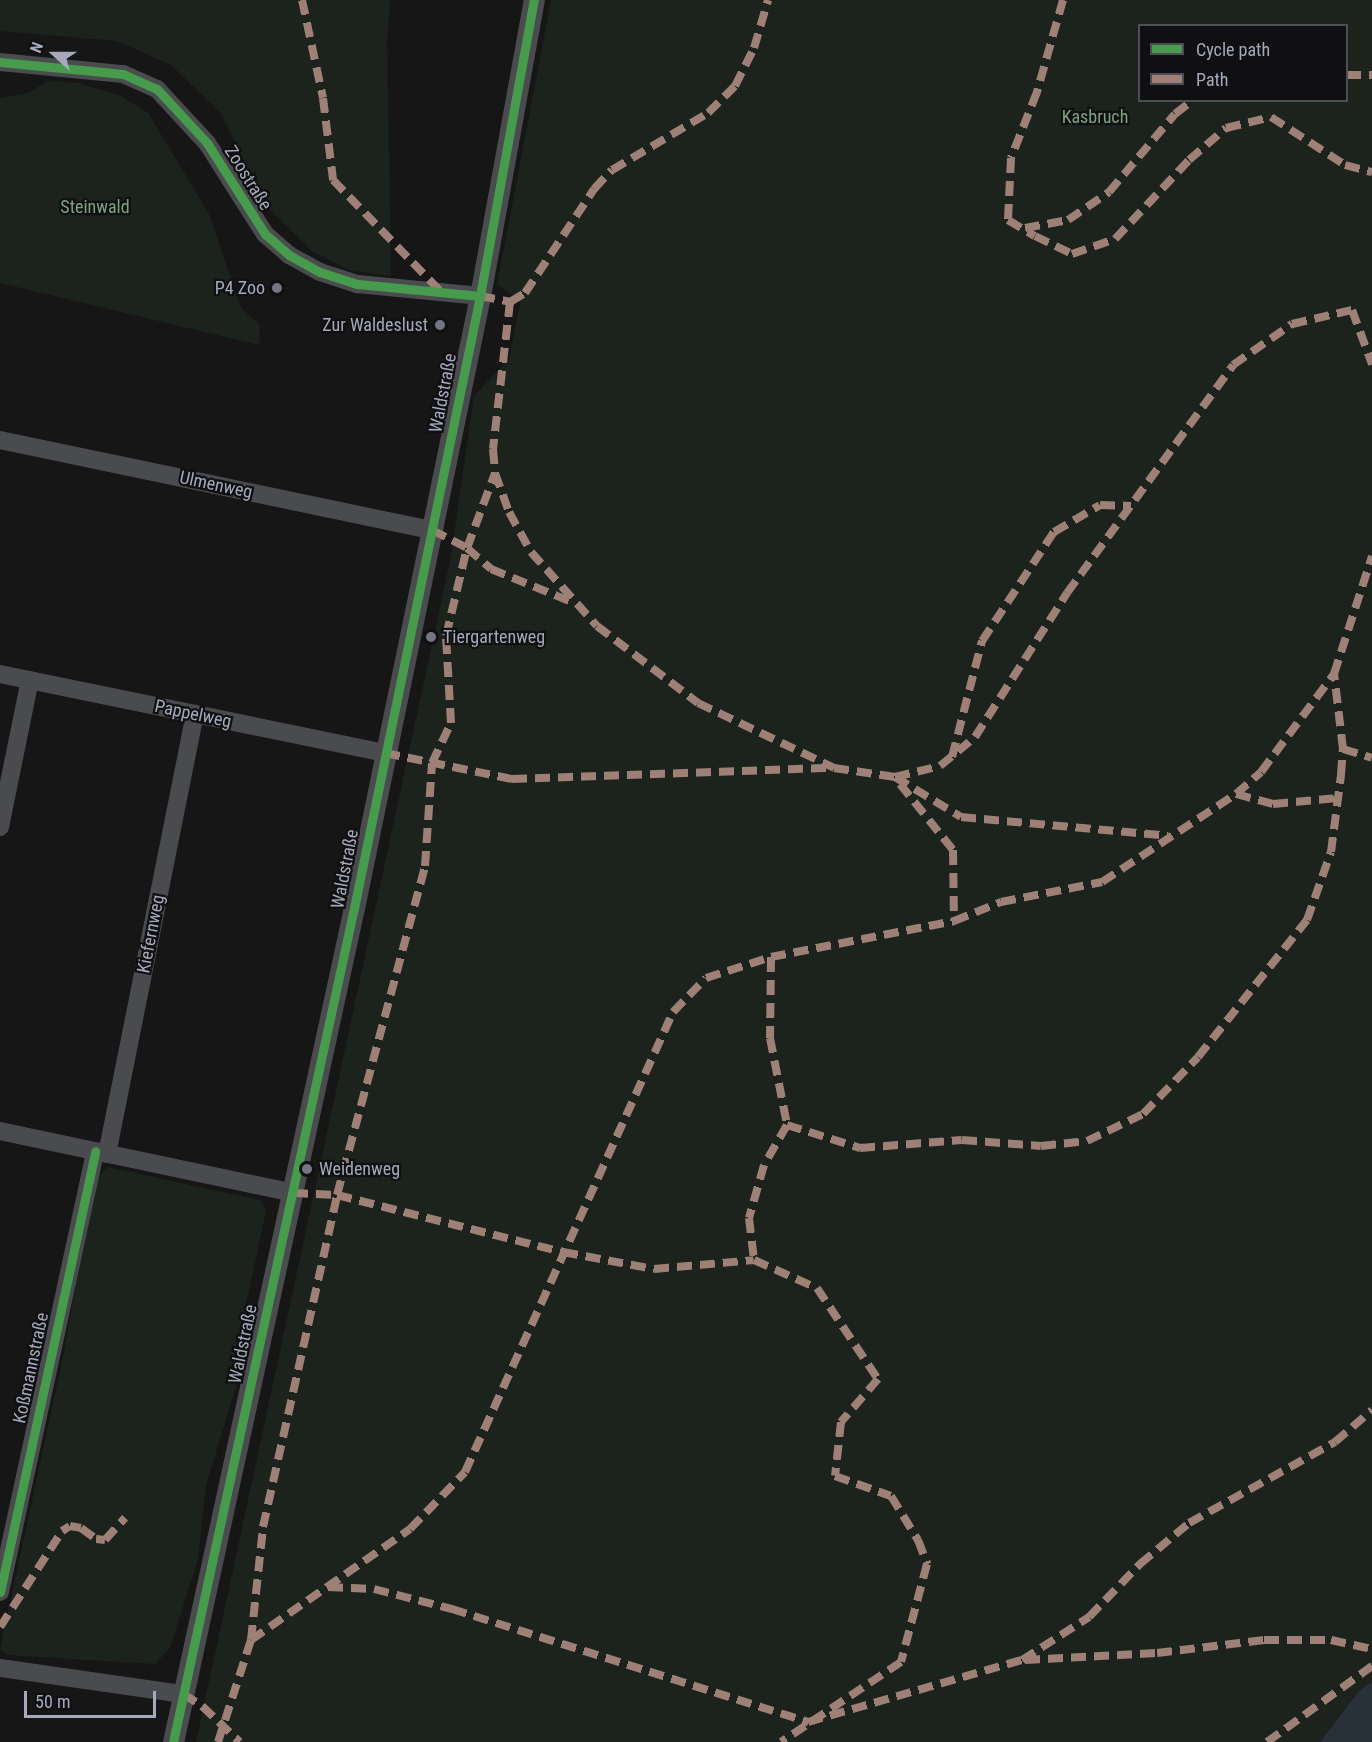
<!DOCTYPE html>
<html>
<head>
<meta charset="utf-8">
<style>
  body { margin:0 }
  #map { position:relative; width:1372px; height:1742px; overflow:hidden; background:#161616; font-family:"Roboto Condensed",sans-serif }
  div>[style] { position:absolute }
  .green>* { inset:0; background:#1c231d }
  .water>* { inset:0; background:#283039 }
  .minor>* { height:18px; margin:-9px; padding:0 9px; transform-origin:9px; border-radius:9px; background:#4a4b4f }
  .tertiary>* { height:21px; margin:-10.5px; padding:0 10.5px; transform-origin:10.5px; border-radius:10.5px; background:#4a4b4f }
  .quiet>* { height:8px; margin-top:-4px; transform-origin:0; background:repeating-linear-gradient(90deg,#9e8076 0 15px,transparent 0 23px) }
  .cycleway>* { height:9px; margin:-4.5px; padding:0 4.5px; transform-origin:4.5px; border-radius:4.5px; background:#469c4c }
  .dots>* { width:16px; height:16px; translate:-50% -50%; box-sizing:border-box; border:3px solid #101012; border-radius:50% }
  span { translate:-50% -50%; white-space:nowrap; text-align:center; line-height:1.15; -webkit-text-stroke:4.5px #101012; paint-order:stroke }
  .park-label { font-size:18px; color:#7ca481 }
  .street-label { font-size:18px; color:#a6aab8 }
  .poi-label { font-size:18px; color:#a6aab8 }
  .right { translate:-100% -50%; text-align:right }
  .left { translate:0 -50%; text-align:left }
  .legend { position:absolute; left:1138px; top:24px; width:210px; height:78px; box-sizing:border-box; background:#101012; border:2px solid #4c4e54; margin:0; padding:8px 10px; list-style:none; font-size:18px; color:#a6aab8 }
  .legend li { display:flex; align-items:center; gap:12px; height:30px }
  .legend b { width:30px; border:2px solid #4c4e54 }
  .north { position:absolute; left:24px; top:24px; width:60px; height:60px; -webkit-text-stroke:4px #101012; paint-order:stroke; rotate:291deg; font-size:16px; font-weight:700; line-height:24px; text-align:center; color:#a6aab8 }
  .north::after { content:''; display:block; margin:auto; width:21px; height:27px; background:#a6aab8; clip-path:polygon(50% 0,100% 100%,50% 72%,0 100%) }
  .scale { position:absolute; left:24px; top:1691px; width:132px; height:27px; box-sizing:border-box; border:3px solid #a6aab8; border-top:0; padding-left:8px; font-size:18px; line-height:21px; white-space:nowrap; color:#a6aab8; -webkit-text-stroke:4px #101012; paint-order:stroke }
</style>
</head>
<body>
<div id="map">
  <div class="green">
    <div style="clip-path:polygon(0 0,390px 0,387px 40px,391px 276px,352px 271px,312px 251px,267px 207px,220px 112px,171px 65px,117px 41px,0 31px)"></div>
    <div style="clip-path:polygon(evenodd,551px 0,1372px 0,1372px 1742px,196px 1742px,451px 556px,474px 396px,509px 359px,521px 300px,497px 285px,551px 0,1140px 26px,1346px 26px,1346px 100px,1140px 100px,1140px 26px)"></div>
    <div style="clip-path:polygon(47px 81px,78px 83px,121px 96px,148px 113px,209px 214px,241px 308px,260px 325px,259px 345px,0 283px,0 98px,31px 92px)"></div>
    <div style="clip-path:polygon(108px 1167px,260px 1200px,266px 1210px,233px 1367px,236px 1387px,206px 1485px,198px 1559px,170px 1648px,155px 1664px,7px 1655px,0 1649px,63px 1357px,95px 1179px)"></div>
  </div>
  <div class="water">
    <div style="clip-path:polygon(1372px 1682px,1372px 1742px,1320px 1742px,1360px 1690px)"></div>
  </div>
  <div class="minor">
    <div style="left:0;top:62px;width:124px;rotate:5.6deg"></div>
    <div style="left:123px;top:74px;width:37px;rotate:24deg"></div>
    <div style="left:157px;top:89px;width:74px;rotate:47.2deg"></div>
    <div style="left:207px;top:143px;width:108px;rotate:57.5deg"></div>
    <div style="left:265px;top:234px;width:32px;rotate:41deg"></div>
    <div style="left:289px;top:255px;width:35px;rotate:29deg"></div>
    <div style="left:320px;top:272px;width:40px;rotate:18deg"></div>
    <div style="left:358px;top:284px;width:123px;rotate:5.6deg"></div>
    <div style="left:0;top:440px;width:441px;rotate:11.8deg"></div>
    <div style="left:0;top:674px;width:393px;rotate:11.6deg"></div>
    <div style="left:0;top:827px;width:150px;rotate:-78.5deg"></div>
    <div style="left:0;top:1131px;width:299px;rotate:11.9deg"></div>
    <div style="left:107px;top:1154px;width:449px;rotate:-78.7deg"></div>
    <div style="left:0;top:1592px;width:451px;rotate:-77.8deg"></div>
    <div style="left:0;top:1668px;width:185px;rotate:8.1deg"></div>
  </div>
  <div class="tertiary">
    <div style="left:173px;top:1742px;width:853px;rotate:-77.76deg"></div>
    <div style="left:354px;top:908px;width:625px;rotate:-78.37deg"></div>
    <div style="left:480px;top:296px;width:301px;rotate:-79.7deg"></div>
  </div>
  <div class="quiet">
    <div style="left:302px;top:0;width:100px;rotate:77.9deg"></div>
    <div style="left:323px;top:98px;width:83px;rotate:83deg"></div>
    <div style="left:333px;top:180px;width:156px;rotate:46deg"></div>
    <div style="left:1063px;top:0;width:96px;rotate:105.8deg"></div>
    <div style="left:1037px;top:92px;width:71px;rotate:111.5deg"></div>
    <div style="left:1011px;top:158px;width:62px;rotate:92.8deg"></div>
    <div style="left:1008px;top:220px;width:31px;rotate:31deg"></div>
    <div style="left:1035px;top:236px;width:41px;rotate:25.9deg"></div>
    <div style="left:1072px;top:254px;width:46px;rotate:-19.2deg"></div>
    <div style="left:1115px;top:239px;width:108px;rotate:-46.9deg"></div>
    <div style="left:1189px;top:160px;width:49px;rotate:-40.9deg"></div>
    <div style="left:1226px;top:128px;width:46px;rotate:-13.7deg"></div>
    <div style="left:1271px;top:117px;width:88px;rotate:33deg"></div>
    <div style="left:1345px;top:165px;width:28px;rotate:15deg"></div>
    <div style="left:1346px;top:75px;width:26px"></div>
    <div style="left:1025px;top:228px;width:44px;rotate:-10.5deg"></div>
    <div style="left:1068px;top:220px;width:50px;rotate:-34.3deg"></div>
    <div style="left:1109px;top:192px;width:102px;rotate:-49.8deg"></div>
    <div style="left:1175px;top:114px;width:23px;rotate:-38deg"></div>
    <div style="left:480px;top:296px;width:31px;rotate:11deg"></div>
    <div style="left:510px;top:302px;width:17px;rotate:-31deg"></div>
    <div style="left:525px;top:293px;width:125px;rotate:-56.4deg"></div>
    <div style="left:594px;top:189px;width:26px;rotate:-47deg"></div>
    <div style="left:612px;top:170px;width:112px;rotate:-30.7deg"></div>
    <div style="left:708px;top:113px;width:38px;rotate:-45deg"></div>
    <div style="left:735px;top:86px;width:42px;rotate:-63.4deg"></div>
    <div style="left:754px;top:48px;width:50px;rotate:-73.7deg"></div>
    <div style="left:510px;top:302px;width:148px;rotate:96.6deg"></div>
    <div style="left:493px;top:449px;width:24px;rotate:85deg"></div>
    <div style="left:495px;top:473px;width:41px;rotate:70.3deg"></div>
    <div style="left:509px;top:512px;width:46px;rotate:61.2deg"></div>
    <div style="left:531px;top:552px;width:99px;rotate:48.3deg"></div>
    <div style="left:597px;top:626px;width:127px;rotate:37.3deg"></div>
    <div style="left:698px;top:703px;width:151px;rotate:25.5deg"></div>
    <div style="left:834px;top:768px;width:62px;rotate:8.4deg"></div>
    <div style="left:895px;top:777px;width:77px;rotate:31.2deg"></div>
    <div style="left:961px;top:817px;width:208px;rotate:5.2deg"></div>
    <div style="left:432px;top:530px;width:39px;rotate:27deg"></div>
    <div style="left:467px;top:548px;width:32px;rotate:41deg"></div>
    <div style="left:491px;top:569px;width:87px;rotate:22.2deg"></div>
    <div style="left:1343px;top:749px;width:30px;rotate:17deg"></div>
    <div style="left:385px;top:753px;width:130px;rotate:11.6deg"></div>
    <div style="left:512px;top:779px;width:319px;rotate:-2deg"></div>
    <div style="left:952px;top:757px;width:120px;rotate:-75.5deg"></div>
    <div style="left:982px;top:641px;width:131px;rotate:-56.6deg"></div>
    <div style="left:1054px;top:532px;width:53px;rotate:-30.4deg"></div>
    <div style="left:1100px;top:505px;width:31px;rotate:2deg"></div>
    <div style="left:895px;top:777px;width:46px;rotate:-13.7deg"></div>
    <div style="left:940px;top:766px;width:45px;rotate:-39.6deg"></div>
    <div style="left:975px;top:737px;width:171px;rotate:-57.4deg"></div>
    <div style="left:1067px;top:593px;width:282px;rotate:-53.9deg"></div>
    <div style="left:1233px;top:365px;width:72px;rotate:-34.8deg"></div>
    <div style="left:1292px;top:324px;width:62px;rotate:-13.1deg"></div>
    <div style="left:1352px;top:310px;width:58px;rotate:69.7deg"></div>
    <div style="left:900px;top:784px;width:85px;rotate:51.2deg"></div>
    <div style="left:953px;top:850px;width:71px;rotate:89.2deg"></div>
    <div style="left:1236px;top:794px;width:38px;rotate:15deg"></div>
    <div style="left:1273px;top:804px;width:65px;rotate:-5.3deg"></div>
    <div style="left:771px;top:957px;width:81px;rotate:90.7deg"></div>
    <div style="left:770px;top:1038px;width:89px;rotate:78.9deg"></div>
    <div style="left:787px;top:1125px;width:46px;rotate:119.9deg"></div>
    <div style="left:764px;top:1165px;width:55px;rotate:105.8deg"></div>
    <div style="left:749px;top:1218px;width:42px;rotate:83.2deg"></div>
    <div style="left:754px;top:1260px;width:69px;rotate:24deg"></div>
    <div style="left:817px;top:1288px;width:110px;rotate:56.2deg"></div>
    <div style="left:878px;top:1379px;width:57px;rotate:130.7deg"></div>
    <div style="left:841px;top:1422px;width:54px;rotate:96.3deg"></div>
    <div style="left:835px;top:1476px;width:59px;rotate:19.7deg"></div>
    <div style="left:891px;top:1496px;width:52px;rotate:58.5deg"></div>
    <div style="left:918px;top:1540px;width:26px;rotate:69deg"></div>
    <div style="left:927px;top:1564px;width:101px;rotate:104.9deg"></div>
    <div style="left:901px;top:1662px;width:144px;rotate:146.3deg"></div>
    <div style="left:787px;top:1125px;width:77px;rotate:17.5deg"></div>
    <div style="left:860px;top:1148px;width:102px;rotate:-4.5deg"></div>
    <div style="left:962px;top:1140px;width:79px;rotate:4.3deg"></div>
    <div style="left:1041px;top:1146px;width:46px;rotate:-6.2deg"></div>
    <div style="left:1087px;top:1141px;width:62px;rotate:-25.7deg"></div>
    <div style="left:1143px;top:1114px;width:79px;rotate:-46deg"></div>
    <div style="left:1198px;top:1057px;width:175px;rotate:-51.5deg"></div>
    <div style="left:1307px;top:920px;width:72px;rotate:-70.6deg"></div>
    <div style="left:1331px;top:852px;width:78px;rotate:-82.6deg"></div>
    <div style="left:1341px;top:775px;width:26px;rotate:-86deg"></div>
    <div style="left:1343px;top:749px;width:76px;rotate:-96.8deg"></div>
    <div style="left:293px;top:1193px;width:44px;rotate:2.6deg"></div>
    <div style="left:337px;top:1195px;width:233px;rotate:14.2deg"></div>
    <div style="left:563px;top:1252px;width:93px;rotate:10.6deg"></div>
    <div style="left:654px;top:1269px;width:100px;rotate:-5.1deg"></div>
    <div style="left:328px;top:1587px;width:46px;rotate:2.5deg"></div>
    <div style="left:374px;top:1589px;width:81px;rotate:14.4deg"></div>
    <div style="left:452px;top:1609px;width:374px;rotate:17.6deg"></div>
    <div style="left:808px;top:1722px;width:223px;rotate:-16.2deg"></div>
    <div style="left:1022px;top:1660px;width:80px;rotate:-32.7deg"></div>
    <div style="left:1089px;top:1617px;width:74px;rotate:-46.1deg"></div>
    <div style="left:1140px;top:1564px;width:64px;rotate:-39.9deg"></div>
    <div style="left:1189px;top:1523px;width:167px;rotate:-29deg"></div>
    <div style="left:1335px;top:1442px;width:49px;rotate:-40.9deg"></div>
    <div style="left:0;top:1627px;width:114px;rotate:-57.1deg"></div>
    <div style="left:62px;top:1531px;width:9px;rotate:-32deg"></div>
    <div style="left:70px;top:1526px;width:11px;rotate:10deg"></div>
    <div style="left:81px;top:1528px;width:19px;rotate:36deg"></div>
    <div style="left:96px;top:1539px;width:9px;rotate:6deg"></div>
    <div style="left:105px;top:1540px;width:30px;rotate:-48deg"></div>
    <div style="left:251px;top:1640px;width:194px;rotate:-34.9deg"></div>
    <div style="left:410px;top:1529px;width:79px;rotate:-46deg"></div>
    <div style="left:465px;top:1472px;width:505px;rotate:-65.67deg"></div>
    <div style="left:673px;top:1012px;width:47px;rotate:-45.9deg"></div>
    <div style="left:706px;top:978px;width:68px;rotate:-17.9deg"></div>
    <div style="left:771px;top:957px;width:187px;rotate:-11.1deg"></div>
    <div style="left:954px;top:921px;width:51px;rotate:-22deg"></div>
    <div style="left:1001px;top:902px;width:103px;rotate:-11.2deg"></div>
    <div style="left:1102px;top:882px;width:160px;rotate:-33.3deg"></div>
    <div style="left:1236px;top:794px;width:33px;rotate:-41deg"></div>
    <div style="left:1261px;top:772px;width:122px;rotate:-53.3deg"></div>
    <div style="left:1334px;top:674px;width:124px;rotate:-72.1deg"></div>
    <div style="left:1025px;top:1660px;width:132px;rotate:-3deg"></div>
    <div style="left:1157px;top:1653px;width:108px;rotate:-6.9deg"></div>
    <div style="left:1264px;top:1640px;width:67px"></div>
    <div style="left:1331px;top:1640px;width:42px;rotate:12.4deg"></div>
    <div style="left:183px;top:1694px;width:22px;rotate:32deg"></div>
    <div style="left:202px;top:1706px;width:52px;rotate:43.5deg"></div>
    <div style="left:218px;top:1742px;width:107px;rotate:-72.1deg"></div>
    <div style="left:251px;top:1640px;width:114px;rotate:-83.9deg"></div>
    <div style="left:263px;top:1527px;width:340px;rotate:-77.4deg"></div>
    <div style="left:337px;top:1195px;width:341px;rotate:-75deg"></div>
    <div style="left:425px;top:866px;width:103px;rotate:-86.1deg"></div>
    <div style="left:432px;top:763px;width:44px;rotate:-64.6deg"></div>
    <div style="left:451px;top:723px;width:87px;rotate:-93.3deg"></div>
    <div style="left:446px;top:636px;width:90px;rotate:-76.6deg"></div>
    <div style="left:467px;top:548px;width:80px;rotate:-69.5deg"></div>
    <div style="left:1267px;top:1742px;width:130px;rotate:-35.9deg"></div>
  </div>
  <div class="cycleway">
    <div style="left:0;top:62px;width:124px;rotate:5.6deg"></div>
    <div style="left:123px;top:74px;width:37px;rotate:24deg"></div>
    <div style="left:157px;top:89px;width:74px;rotate:47.2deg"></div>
    <div style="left:207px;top:143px;width:108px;rotate:57.5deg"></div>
    <div style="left:265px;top:234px;width:32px;rotate:41deg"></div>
    <div style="left:289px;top:255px;width:35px;rotate:29deg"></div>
    <div style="left:320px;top:272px;width:40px;rotate:18deg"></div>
    <div style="left:358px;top:284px;width:123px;rotate:5.6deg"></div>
    <div style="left:0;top:1592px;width:451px;rotate:-77.8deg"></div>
    <div style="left:173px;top:1742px;width:853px;rotate:-77.76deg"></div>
    <div style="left:354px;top:908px;width:625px;rotate:-78.37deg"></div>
    <div style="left:480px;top:296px;width:301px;rotate:-79.7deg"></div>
  </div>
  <div class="dots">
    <div style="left:277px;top:288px;background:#74767f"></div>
    <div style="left:440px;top:325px;background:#74767f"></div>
    <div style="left:431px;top:637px;background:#74767f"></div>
    <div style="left:307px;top:1169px;background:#74767f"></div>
  </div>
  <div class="park-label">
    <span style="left:1095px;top:117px">Kasbruch</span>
    <span style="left:95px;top:207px">Steinwald</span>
  </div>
  <div class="street-label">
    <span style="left:248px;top:178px;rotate:58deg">Zoostraße</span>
    <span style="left:443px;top:393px;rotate:-79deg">Waldstraße</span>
    <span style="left:216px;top:485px;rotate:12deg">Ulmenweg</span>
    <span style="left:193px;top:714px;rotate:12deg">Pappelweg</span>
    <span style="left:345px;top:869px;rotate:-79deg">Waldstraße</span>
    <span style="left:151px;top:934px;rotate:-79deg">Kiefernweg</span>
    <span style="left:243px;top:1344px;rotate:-78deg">Waldstraße</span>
    <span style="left:31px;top:1368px;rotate:-78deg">Koßmannstraße</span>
  </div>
  <div class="poi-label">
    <span class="right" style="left:265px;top:288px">P4 Zoo</span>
    <span class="right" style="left:428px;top:325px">Zur Waldeslust</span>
    <span class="left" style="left:443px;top:637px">Tiergartenweg</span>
    <span class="left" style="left:319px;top:1169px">Weidenweg</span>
  </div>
  <ul class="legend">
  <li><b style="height:8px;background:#469c4c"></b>Cycle path</li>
  <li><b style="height:8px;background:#9e8076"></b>Path</li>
  </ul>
  <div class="north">N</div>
  <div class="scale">50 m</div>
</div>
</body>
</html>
